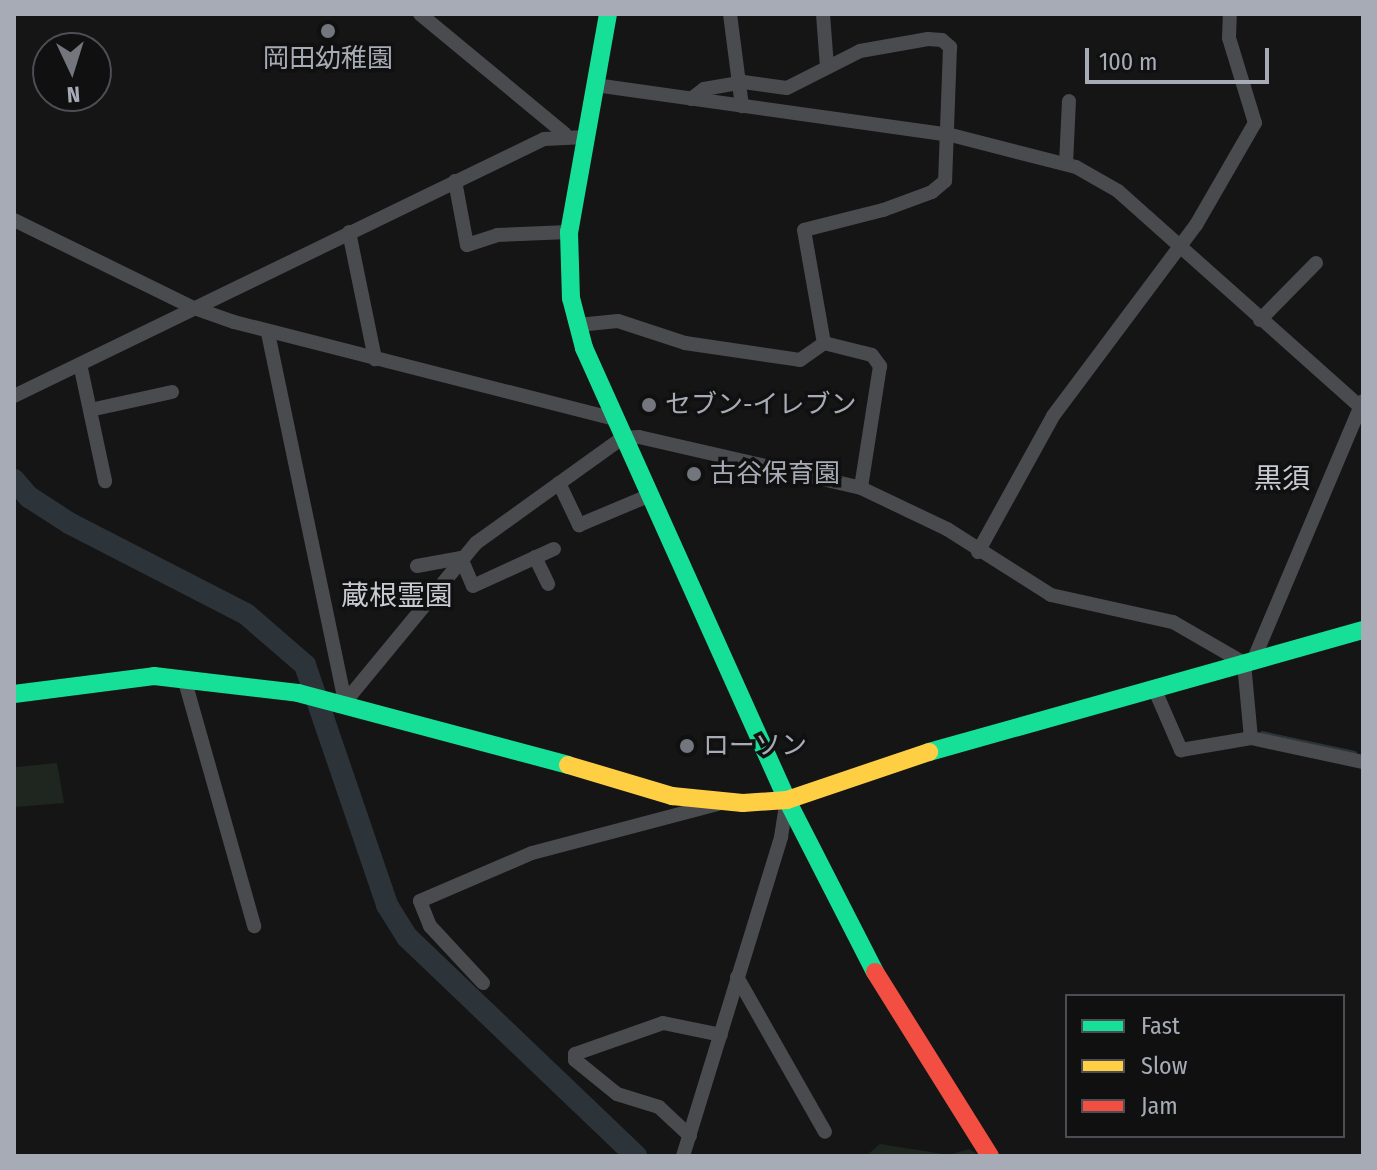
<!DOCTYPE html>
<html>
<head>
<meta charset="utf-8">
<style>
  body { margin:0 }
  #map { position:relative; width:1377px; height:1170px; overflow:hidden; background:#151516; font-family:"Fira Sans Condensed","Noto Sans JP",sans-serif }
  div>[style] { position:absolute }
  .green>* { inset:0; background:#1f2620 }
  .stream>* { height:4px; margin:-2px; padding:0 2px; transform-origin:2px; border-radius:2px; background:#2c343a }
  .river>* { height:22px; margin:-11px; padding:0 11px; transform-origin:11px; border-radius:11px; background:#2c343a }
  .street>* { height:14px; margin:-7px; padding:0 7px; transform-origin:7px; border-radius:7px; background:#4a4b4e }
  .fast>* { height:18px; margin:-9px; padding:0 9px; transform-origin:9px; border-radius:9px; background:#16e098 }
  .slow>* { height:18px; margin:-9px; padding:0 9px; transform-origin:9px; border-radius:9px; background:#ffcf43 }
  .jam>* { height:18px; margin:-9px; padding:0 9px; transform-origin:9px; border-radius:9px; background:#f24e42 }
  .dots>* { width:22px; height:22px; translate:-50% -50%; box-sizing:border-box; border:4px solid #101011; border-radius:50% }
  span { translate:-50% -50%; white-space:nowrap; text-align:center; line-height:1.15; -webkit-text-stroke:7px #101011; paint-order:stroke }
  .poi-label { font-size:26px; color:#a7abb6 }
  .left { translate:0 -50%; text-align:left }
  .neighbourhood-label { font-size:28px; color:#c8cad2 }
  .frame { position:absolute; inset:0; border:16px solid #a7abb6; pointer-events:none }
  .legend { position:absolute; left:1065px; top:994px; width:280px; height:144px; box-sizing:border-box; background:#101011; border:2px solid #4c4e53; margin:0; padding:10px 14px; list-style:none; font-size:24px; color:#a7abb6 }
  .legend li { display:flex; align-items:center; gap:16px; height:40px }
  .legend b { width:40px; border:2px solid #4c4e53 }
  .north { position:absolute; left:32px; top:32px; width:80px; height:80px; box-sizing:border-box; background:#101011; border:2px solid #4c4e53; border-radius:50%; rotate:176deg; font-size:22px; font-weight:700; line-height:32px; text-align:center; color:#a7abb6 }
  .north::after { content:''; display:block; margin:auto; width:28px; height:36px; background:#74767e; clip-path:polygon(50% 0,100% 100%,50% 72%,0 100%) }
  .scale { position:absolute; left:1085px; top:48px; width:184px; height:36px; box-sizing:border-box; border:4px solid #a7abb6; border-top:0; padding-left:10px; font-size:24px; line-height:28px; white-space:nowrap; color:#a7abb6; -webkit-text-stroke:6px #101011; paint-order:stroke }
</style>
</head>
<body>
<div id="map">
  <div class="green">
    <div style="clip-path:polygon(57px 763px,64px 803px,15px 807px,16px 767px)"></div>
    <div style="clip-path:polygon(880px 1144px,949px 1155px,969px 1149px,980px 1156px,866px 1156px)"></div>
  </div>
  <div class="stream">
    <div style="left:1262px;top:733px;width:95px;rotate:12.1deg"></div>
  </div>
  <div class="river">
    <div style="left:14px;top:480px;width:23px;rotate:49deg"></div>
    <div style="left:29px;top:497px;width:48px;rotate:33deg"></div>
    <div style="left:69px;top:523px;width:199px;rotate:27.2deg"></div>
    <div style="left:246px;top:614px;width:78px;rotate:40.8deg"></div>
    <div style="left:305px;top:665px;width:254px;rotate:71.1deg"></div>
    <div style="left:387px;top:905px;width:38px;rotate:58deg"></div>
    <div style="left:407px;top:937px;width:317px;rotate:43.7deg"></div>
  </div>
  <div class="street">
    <div style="left:420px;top:14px;width:188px;rotate:39.6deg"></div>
    <div style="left:730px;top:14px;width:93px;rotate:82.6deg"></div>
    <div style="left:823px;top:14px;width:53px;rotate:85.7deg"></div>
    <div style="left:595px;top:85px;width:359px;rotate:8deg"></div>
    <div style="left:951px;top:135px;width:129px;rotate:14.4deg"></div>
    <div style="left:1076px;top:167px;width:48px;rotate:29.7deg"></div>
    <div style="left:1118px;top:191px;width:328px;rotate:41.7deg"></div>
    <div style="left:691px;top:99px;width:16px;rotate:-38deg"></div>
    <div style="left:704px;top:89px;width:40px;rotate:-10deg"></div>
    <div style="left:743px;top:82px;width:44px;rotate:7.8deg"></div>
    <div style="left:787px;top:88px;width:82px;rotate:-26.9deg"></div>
    <div style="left:860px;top:51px;width:69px;rotate:-10deg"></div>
    <div style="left:928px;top:39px;width:14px;rotate:4deg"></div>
    <div style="left:942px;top:40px;width:11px;rotate:41deg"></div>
    <div style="left:950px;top:47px;width:134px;rotate:92.1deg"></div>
    <div style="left:945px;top:181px;width:17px;rotate:140deg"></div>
    <div style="left:932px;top:192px;width:52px;rotate:159.8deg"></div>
    <div style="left:883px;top:210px;width:81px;rotate:165.8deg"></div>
    <div style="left:804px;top:230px;width:115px;rotate:80deg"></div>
    <div style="left:1066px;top:164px;width:63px;rotate:-87.3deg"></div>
    <div style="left:455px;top:181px;width:65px;rotate:79.4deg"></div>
    <div style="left:467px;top:245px;width:32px;rotate:-18deg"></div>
    <div style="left:497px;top:235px;width:72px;rotate:-2.4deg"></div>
    <div style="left:14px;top:220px;width:200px;rotate:26.1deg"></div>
    <div style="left:194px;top:308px;width:42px;rotate:19.3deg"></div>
    <div style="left:234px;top:322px;width:390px;rotate:14.3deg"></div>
    <div style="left:349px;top:232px;width:130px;rotate:78.4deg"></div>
    <div style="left:1260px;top:320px;width:80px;rotate:-45.5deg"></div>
    <div style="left:578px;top:325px;width:40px;rotate:-5.7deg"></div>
    <div style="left:618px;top:321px;width:71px;rotate:18.2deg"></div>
    <div style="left:685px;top:343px;width:116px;rotate:8.4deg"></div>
    <div style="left:800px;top:360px;width:29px;rotate:-35deg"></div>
    <div style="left:824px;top:343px;width:49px;rotate:14deg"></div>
    <div style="left:872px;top:355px;width:14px;rotate:54deg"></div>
    <div style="left:880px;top:366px;width:123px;rotate:98.9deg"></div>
    <div style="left:268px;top:333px;width:377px;rotate:78.2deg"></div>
    <div style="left:80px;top:364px;width:120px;rotate:77.9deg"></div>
    <div style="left:14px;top:396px;width:589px;rotate:-25.87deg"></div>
    <div style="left:544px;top:139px;width:42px;rotate:-2.7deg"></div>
    <div style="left:90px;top:410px;width:84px;rotate:-12.4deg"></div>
    <div style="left:559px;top:483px;width:47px;rotate:64.5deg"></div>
    <div style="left:579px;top:525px;width:75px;rotate:-22.8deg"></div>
    <div style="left:978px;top:552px;width:155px;rotate:-61.1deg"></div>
    <div style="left:1053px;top:416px;width:239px;rotate:-53.2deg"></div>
    <div style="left:1196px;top:225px;width:118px;rotate:-60deg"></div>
    <div style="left:1255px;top:123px;width:89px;rotate:-107deg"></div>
    <div style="left:1229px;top:38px;width:24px;rotate:-88deg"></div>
    <div style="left:535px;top:557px;width:30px;rotate:64deg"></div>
    <div style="left:417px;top:566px;width:45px;rotate:-10.3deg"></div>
    <div style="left:461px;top:558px;width:30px;rotate:67deg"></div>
    <div style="left:473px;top:586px;width:89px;rotate:-24.6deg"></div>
    <div style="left:1253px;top:661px;width:282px;rotate:-67.1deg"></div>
    <div style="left:184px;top:678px;width:258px;rotate:74.2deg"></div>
    <div style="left:1154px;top:688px;width:68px;rotate:66.5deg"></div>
    <div style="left:1181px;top:750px;width:71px;rotate:-9.7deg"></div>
    <div style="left:1251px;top:738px;width:115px;rotate:12.1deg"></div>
    <div style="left:345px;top:702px;width:206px;rotate:-50.5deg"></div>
    <div style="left:476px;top:543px;width:180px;rotate:-35.7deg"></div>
    <div style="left:622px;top:438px;width:17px;rotate:-3deg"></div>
    <div style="left:639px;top:437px;width:228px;rotate:12.9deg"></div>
    <div style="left:861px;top:488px;width:95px;rotate:25.5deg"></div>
    <div style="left:947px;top:529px;width:123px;rotate:32.4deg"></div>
    <div style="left:1051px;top:595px;width:125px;rotate:12.5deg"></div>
    <div style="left:1173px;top:622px;width:82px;rotate:30deg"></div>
    <div style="left:1244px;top:663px;width:75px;rotate:84.7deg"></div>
    <div style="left:737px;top:977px;width:178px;rotate:60.4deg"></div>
    <div style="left:483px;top:983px;width:78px;rotate:-132.9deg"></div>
    <div style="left:430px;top:926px;width:27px;rotate:-112deg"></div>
    <div style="left:420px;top:901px;width:122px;rotate:-23.2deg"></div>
    <div style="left:532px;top:853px;width:192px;rotate:-14.8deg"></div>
    <div style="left:690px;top:1136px;width:42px;rotate:-136.9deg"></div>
    <div style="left:659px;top:1107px;width:44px;rotate:-162.8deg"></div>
    <div style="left:617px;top:1094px;width:54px;rotate:-141deg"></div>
    <div style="left:575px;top:1060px;width:6px;rotate:-90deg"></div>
    <div style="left:575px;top:1054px;width:93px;rotate:-19.4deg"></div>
    <div style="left:663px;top:1023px;width:59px;rotate:11.7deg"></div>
    <div style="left:683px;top:1156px;width:334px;rotate:-72.9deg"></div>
    <div style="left:781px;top:837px;width:36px;rotate:-81deg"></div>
  </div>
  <div class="fast">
    <div style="left:608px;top:14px;width:221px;rotate:100.1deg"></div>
    <div style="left:569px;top:232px;width:66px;rotate:88.3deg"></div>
    <div style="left:571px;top:298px;width:52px;rotate:75.4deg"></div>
    <div style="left:584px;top:348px;width:495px;rotate:65.8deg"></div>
    <div style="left:787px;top:800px;width:193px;rotate:62.9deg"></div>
    <div style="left:14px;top:694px;width:141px;rotate:-7.3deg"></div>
    <div style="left:154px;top:676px;width:145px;rotate:6.7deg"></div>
    <div style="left:298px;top:693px;width:279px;rotate:14.9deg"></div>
    <div style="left:929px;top:752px;width:451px;rotate:-15.7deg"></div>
  </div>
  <div class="slow">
    <div style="left:568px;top:765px;width:109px;rotate:16.6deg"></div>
    <div style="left:672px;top:796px;width:71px;rotate:5.6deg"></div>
    <div style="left:743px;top:803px;width:44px;rotate:-3.9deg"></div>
    <div style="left:787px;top:800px;width:150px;rotate:-18.7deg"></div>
  </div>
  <div class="jam">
    <div style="left:875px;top:972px;width:217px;rotate:58deg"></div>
  </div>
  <div class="dots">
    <div style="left:328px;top:31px;background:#74767e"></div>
    <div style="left:649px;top:405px;background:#74767e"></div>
    <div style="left:694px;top:474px;background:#74767e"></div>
    <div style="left:687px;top:746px;background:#74767e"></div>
  </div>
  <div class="poi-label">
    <span style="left:328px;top:59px">岡田幼稚園</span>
    <span class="left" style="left:665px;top:405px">セブン-イレブン</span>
    <span class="left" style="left:710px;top:474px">古谷保育園</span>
    <span class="left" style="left:703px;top:746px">ローソン</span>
  </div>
  <div class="neighbourhood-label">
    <span style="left:1282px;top:479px">黒須</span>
    <span style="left:397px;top:596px">蔵根霊園</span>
  </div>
  <div class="frame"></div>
  <ul class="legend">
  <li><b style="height:10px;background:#16e098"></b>Fast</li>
  <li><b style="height:10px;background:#ffcf43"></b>Slow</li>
  <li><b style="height:10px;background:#f24e42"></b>Jam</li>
  </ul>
  <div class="north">N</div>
  <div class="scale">100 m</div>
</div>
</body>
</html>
